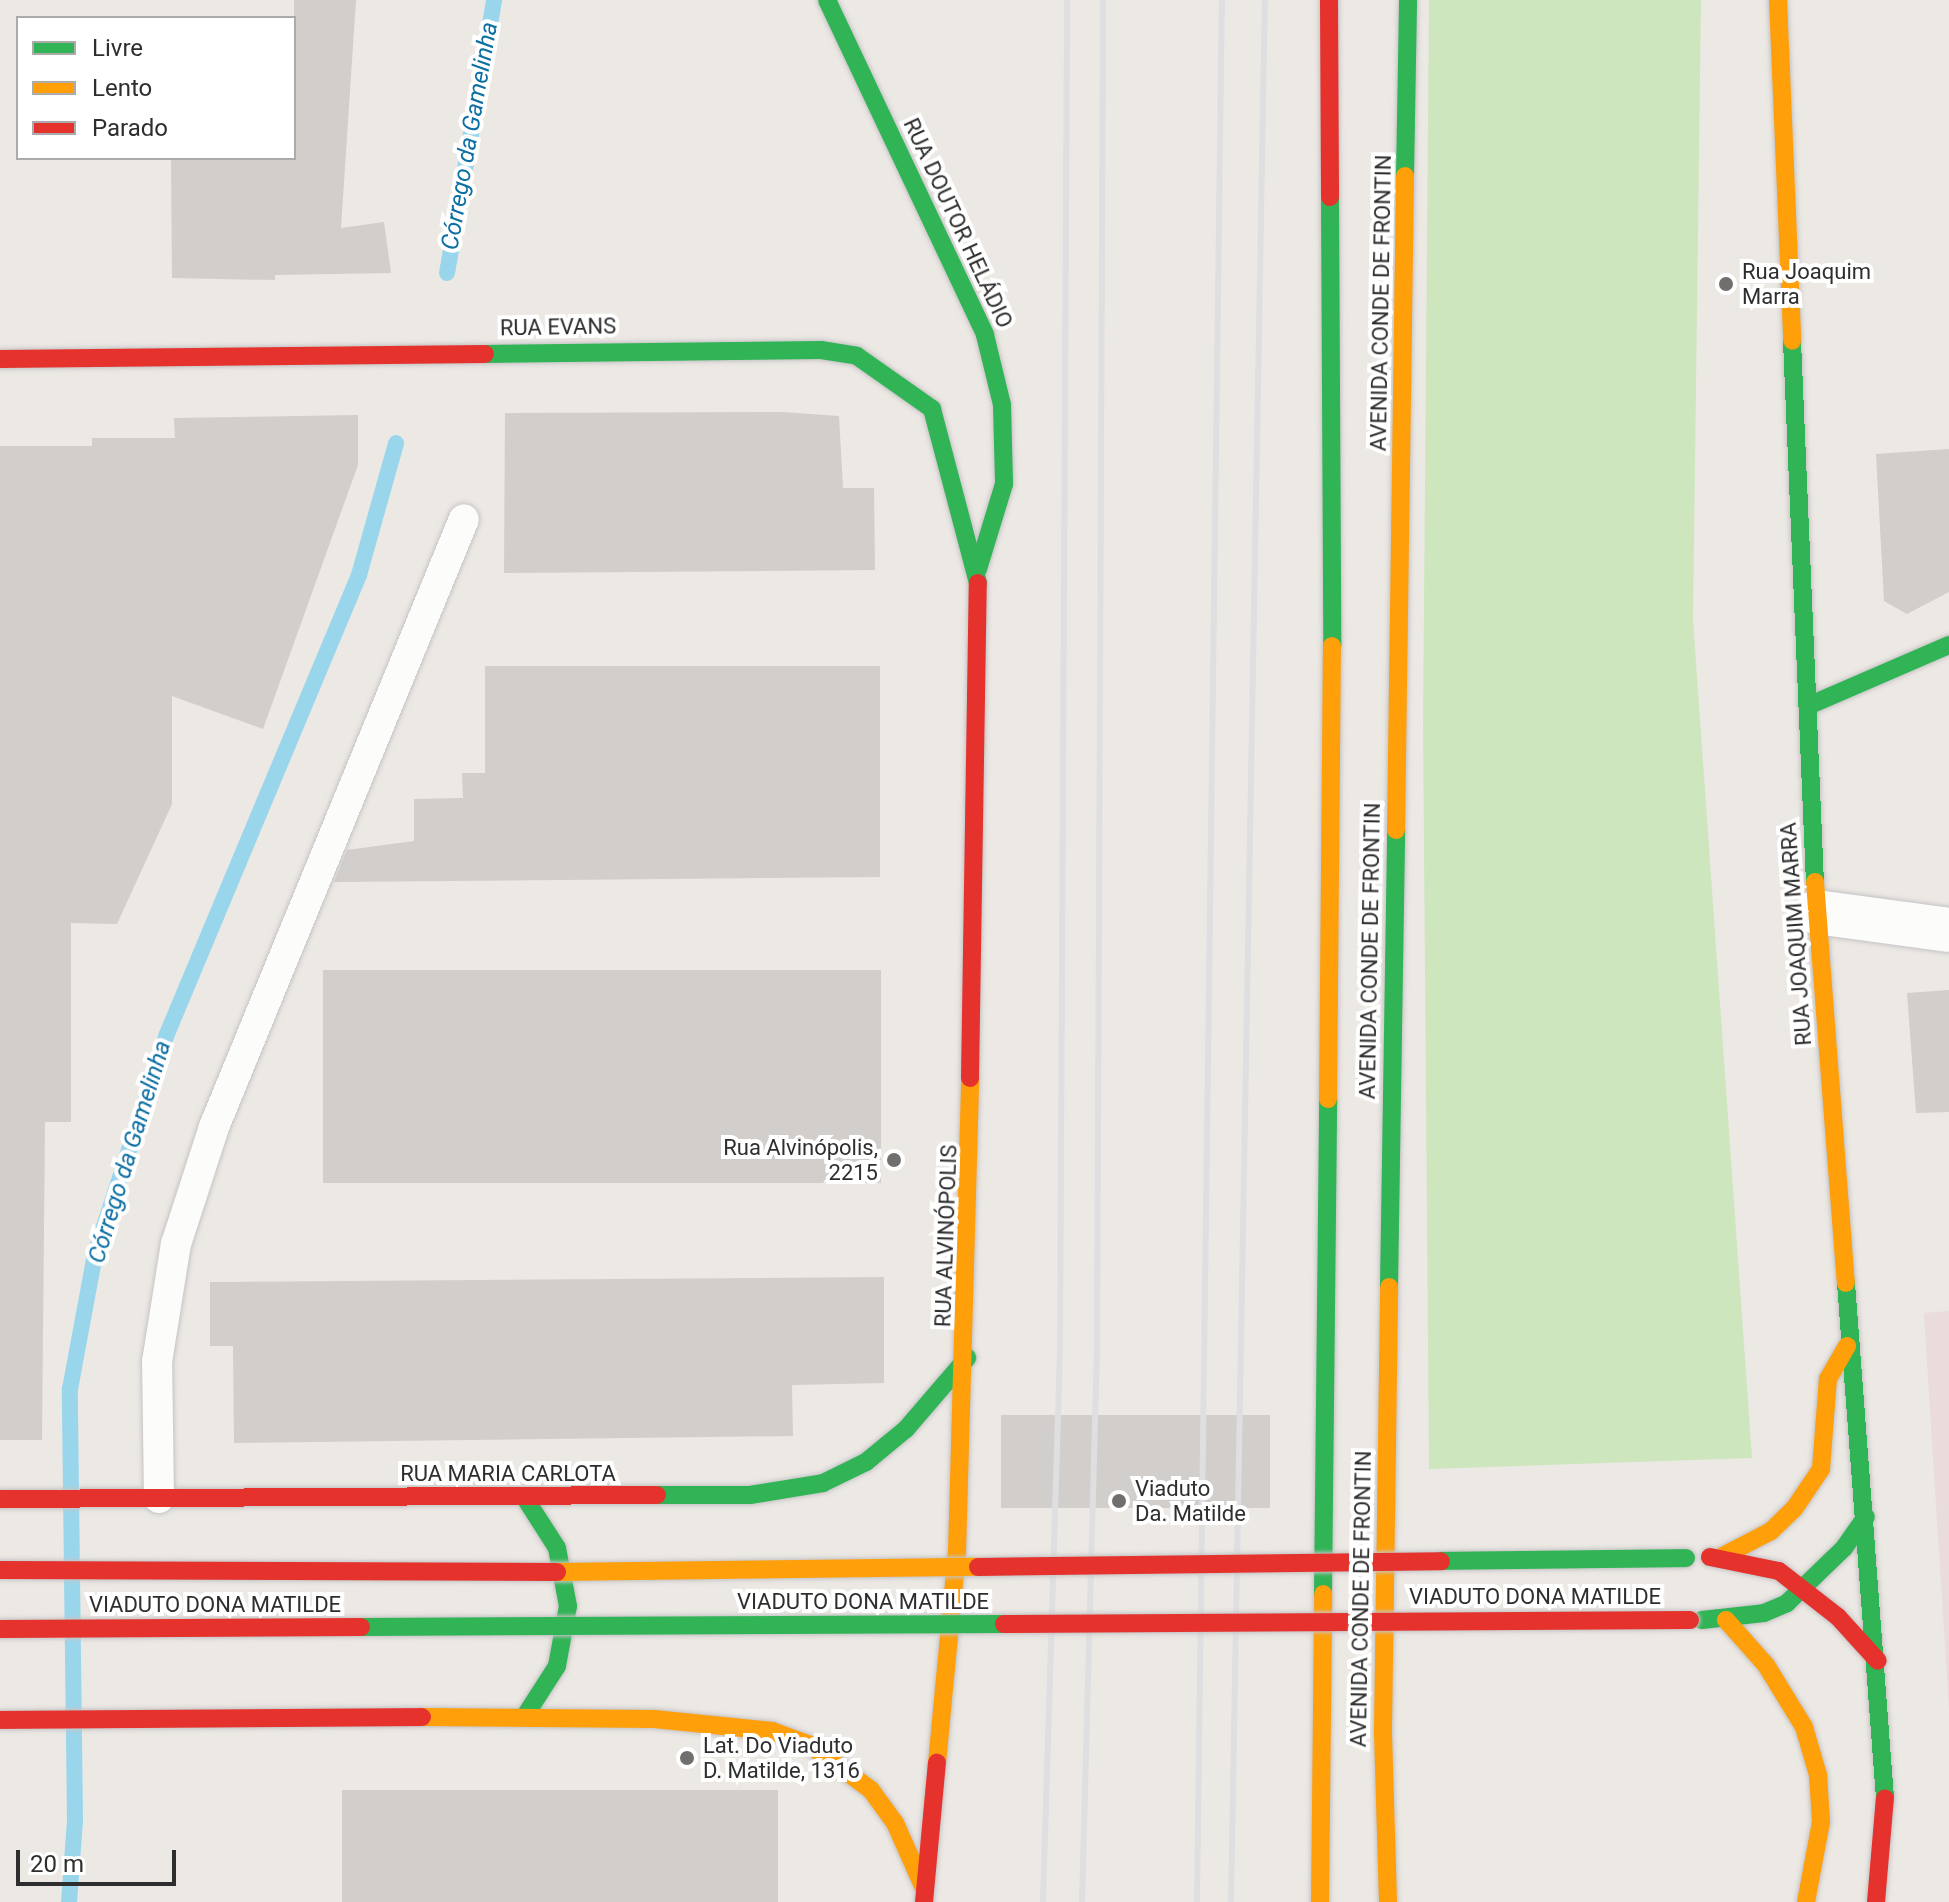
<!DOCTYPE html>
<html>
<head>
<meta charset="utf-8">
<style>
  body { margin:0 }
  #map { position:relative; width:1949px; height:1902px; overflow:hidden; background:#ece8e4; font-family:Roboto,sans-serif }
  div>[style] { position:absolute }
  .medical>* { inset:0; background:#e9dcdb }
  .green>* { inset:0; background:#cee6be }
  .stream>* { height:16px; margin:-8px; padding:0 8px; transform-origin:8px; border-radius:8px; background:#99d6ec }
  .building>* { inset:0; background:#d1cecb; transform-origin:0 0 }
  .roads { filter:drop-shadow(0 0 2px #c5c4c5) drop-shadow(0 0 2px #c5c4c5) }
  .lane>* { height:30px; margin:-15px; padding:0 15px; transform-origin:15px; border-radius:15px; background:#fcfcfb }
  .street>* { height:44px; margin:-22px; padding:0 22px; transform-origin:22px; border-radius:22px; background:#fcfcfb }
  .fast>* { height:18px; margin:-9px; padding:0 9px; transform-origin:9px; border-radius:9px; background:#30b455 }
  .slow>* { height:18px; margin:-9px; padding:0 9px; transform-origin:9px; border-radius:9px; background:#ff9f0a }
  .jam>* { height:18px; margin:-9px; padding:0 9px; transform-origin:9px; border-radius:9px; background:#e5322d }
  .rail>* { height:6px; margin:-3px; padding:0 3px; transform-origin:3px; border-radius:3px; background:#dfdfe1 }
  .bridges { filter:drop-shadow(0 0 2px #c5c4c5) drop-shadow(0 0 2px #c5c4c5) }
  .fast-bridge>* { height:18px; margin:-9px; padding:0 9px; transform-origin:9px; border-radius:9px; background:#30b455 }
  .slow-bridge>* { height:18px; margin:-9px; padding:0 9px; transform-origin:9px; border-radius:9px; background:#ff9f0a }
  .jam-bridge>* { height:18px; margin:-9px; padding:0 9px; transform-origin:9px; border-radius:9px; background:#e5322d }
  .dots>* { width:22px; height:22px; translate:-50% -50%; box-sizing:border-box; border:4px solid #fff; border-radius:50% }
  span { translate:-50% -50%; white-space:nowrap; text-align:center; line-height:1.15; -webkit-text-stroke:8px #fff; paint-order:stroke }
  .street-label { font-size:22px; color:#2e2e2e }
  .poi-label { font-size:22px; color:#2e2e2e }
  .left { translate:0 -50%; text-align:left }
  .right { translate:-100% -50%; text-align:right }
  .water-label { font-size:24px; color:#0d6fa3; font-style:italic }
  .legend { position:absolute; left:16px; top:16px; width:280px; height:144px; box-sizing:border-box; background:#fff; border:2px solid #ababab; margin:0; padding:10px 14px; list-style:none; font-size:24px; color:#2e2e2e }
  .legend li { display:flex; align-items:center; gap:16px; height:40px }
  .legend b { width:40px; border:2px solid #ababab }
  .scale { position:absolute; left:16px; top:1850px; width:160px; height:36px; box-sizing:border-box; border:4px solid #2e2e2e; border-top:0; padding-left:10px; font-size:24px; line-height:28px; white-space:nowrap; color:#2e2e2e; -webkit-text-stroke:6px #fff; paint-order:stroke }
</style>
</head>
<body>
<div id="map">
  <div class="medical">
    <div style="clip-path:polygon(1949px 1311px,1949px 1710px,1924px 1313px)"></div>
  </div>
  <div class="green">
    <div style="clip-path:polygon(1429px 0,1701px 0,1693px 620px,1752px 1458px,1429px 1469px,1423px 725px)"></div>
  </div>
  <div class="stream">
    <div style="left:447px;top:273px;width:277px;rotate:-80.2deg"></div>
    <div style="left:69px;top:1902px;width:82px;rotate:-85.8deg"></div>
    <div style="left:75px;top:1820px;width:431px;rotate:-90.7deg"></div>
    <div style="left:70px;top:1389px;width:137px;rotate:-79.5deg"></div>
    <div style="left:95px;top:1254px;width:231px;rotate:-71.9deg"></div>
    <div style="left:167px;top:1034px;width:498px;rotate:-67.3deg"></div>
    <div style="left:359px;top:575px;width:137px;rotate:-74.3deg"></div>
  </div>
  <div class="building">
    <div style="clip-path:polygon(294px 0,356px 0,341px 228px,384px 222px,391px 273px,275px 275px,275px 280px,172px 278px,171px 158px,294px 158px)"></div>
    <div style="clip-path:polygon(782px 412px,839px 416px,843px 488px,874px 488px,875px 570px,504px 573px,505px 413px)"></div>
    <div style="clip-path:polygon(358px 415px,358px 465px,263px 729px,172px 696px,172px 804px,117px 924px,71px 923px,71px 1122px,45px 1122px,42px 1440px,0 1440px,0 446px,92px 446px,92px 438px,175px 438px,174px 418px)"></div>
    <div style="clip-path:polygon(1949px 449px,1949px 592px,1907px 614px,1884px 601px,1876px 454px)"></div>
    <div style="clip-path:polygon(485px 666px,880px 666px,880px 877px,334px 882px,347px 850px,414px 841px,414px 799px,463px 798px,462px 773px,485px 773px)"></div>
    <div style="left:881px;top:970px;width:213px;height:558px;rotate:90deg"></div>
    <div style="clip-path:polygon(1949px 990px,1949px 1112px,1916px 1113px,1907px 993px)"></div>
    <div style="clip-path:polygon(884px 1277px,884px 1383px,792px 1385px,793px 1436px,234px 1443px,233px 1346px,210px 1346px,210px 1282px)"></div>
    <div style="left:1001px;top:1415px;width:269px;height:93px"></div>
    <div style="left:778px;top:1790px;width:112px;height:436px;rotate:90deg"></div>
  </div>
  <div class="roads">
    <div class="lane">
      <div style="left:159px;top:1498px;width:136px;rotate:-90.8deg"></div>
      <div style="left:157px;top:1362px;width:120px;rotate:-80.9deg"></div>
      <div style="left:176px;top:1244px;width:123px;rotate:-72deg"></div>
      <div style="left:214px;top:1127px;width:657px;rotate:-67.65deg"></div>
    </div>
    <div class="street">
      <div style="left:1816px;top:912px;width:134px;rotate:7.7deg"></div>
    </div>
    <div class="fast">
      <div style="left:827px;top:0;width:370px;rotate:64.7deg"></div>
      <div style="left:985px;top:335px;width:72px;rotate:76.3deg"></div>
      <div style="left:1002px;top:405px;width:79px;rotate:88.5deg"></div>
      <div style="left:1004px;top:484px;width:89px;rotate:107deg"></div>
      <div style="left:1405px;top:176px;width:176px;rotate:-89deg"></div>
      <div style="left:1330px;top:197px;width:449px;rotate:89.7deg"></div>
      <div style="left:1792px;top:341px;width:541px;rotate:87.57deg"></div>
      <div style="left:485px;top:354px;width:336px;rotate:-0.7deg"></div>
      <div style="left:821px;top:350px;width:36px;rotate:9deg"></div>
      <div style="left:857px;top:356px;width:92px;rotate:35.2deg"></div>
      <div style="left:932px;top:409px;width:180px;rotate:75.2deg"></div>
      <div style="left:1808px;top:706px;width:154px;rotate:-23.4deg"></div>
      <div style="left:1846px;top:1283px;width:516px;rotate:85.67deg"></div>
      <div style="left:1389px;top:1287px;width:457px;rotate:-89.1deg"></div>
      <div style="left:657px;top:1495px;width:93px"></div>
      <div style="left:750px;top:1495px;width:74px;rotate:-9.3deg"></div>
      <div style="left:823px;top:1483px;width:48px;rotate:-26deg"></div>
      <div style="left:866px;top:1462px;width:52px;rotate:-39.5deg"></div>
      <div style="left:906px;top:1429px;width:94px;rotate:-49.3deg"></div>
      <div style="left:525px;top:1498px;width:59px;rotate:57.4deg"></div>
      <div style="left:557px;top:1548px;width:59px;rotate:79.3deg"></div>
      <div style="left:568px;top:1606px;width:61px;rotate:100.4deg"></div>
      <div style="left:557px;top:1666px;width:59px;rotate:122.6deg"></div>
      <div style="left:1323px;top:1594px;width:495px;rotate:-89.4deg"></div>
      <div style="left:1702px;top:1620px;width:62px;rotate:-6.4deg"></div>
      <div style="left:1764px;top:1613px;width:25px;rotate:-23deg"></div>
      <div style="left:1787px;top:1603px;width:79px;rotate:-44deg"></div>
      <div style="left:1844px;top:1548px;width:38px;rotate:-55deg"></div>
    </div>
    <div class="slow">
      <div style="left:1778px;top:0;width:341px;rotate:87.6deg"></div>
      <div style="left:1396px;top:830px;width:654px;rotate:-89.21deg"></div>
      <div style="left:1815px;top:882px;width:402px;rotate:85.6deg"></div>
      <div style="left:1328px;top:1099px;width:453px;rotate:-89.5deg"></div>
      <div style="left:1721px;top:1557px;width:56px;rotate:-27.5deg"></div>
      <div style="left:1771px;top:1531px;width:32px;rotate:-44deg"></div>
      <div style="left:1794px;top:1509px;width:48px;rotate:-56deg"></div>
      <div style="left:1821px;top:1469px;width:90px;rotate:-85.6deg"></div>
      <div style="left:1828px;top:1379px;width:38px;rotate:-60deg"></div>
      <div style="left:1726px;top:1620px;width:60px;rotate:48.4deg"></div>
      <div style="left:1766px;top:1665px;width:73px;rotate:58.5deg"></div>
      <div style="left:1804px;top:1727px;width:50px;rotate:73.7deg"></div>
      <div style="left:1818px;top:1775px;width:47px;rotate:86.3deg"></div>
      <div style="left:1821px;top:1822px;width:81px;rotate:100.6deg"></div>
      <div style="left:422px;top:1717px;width:232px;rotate:0.5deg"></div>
      <div style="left:654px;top:1719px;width:119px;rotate:5.8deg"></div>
      <div style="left:772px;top:1731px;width:40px;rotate:20.2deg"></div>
      <div style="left:810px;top:1745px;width:76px;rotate:36.4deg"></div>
      <div style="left:871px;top:1790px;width:41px;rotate:54deg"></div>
      <div style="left:895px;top:1823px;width:69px;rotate:66deg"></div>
      <div style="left:937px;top:1763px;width:212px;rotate:-84.6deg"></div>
      <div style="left:957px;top:1552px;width:474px;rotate:-88.4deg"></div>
      <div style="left:1320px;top:1902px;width:308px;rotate:-89.4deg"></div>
      <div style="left:1388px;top:1902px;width:173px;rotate:-91.7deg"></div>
      <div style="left:1383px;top:1729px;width:442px;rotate:-89.2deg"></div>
    </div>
    <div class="jam">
      <div style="left:1329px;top:0;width:197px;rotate:89.7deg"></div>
      <div style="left:0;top:359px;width:485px;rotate:-0.6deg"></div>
      <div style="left:970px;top:1078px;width:495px;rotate:-89.1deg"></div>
      <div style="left:0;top:1499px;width:657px;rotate:-0.35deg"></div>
      <div style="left:1710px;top:1557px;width:70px;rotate:11.5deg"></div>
      <div style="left:1779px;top:1571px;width:75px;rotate:37.9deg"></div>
      <div style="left:1838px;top:1617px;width:59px;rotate:47.7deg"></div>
      <div style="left:0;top:1720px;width:422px;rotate:-0.4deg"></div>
      <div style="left:924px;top:1902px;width:140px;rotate:-84.7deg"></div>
      <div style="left:1876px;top:1902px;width:104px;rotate:-85.1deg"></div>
    </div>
  </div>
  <div class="rail">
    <div style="left:1043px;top:1902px;width:549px;rotate:-88.23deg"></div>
    <div style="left:1060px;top:1353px;width:1353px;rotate:-89.7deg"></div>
    <div style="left:1082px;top:1902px;width:556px;rotate:-88.45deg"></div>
    <div style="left:1097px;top:1346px;width:1346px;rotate:-89.74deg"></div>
    <div style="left:1197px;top:1902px;width:1902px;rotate:-89.25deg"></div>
    <div style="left:1231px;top:1902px;width:1902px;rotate:-88.98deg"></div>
  </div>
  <div class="bridges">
    <div class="fast-bridge">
      <div style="left:1441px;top:1561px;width:245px;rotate:-0.7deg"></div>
      <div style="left:361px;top:1627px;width:643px;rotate:-0.27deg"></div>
    </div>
    <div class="slow-bridge">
      <div style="left:557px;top:1572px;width:421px;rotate:-0.7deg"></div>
    </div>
    <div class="jam-bridge">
      <div style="left:978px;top:1567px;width:463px;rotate:-0.7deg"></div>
      <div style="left:0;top:1570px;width:557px;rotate:0.21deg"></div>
      <div style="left:1004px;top:1624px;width:686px;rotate:-0.33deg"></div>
      <div style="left:0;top:1629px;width:361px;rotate:-0.3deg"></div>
    </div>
  </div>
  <div class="dots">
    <div style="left:1726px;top:284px;background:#706f6e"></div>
    <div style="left:894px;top:1160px;background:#706f6e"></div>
    <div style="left:1119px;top:1501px;background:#706f6e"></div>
    <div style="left:687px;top:1758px;background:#706f6e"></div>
  </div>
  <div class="street-label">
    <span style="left:958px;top:223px;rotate:65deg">RUA DOUTOR HELÁDIO</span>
    <span style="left:1381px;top:303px;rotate:-89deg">AVENIDA CONDE DE FRONTIN</span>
    <span style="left:558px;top:327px;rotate:-1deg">RUA EVANS</span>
    <span style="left:1796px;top:934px;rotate:-94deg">RUA JOAQUIM MARRA</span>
    <span style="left:1370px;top:951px;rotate:-89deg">AVENIDA CONDE DE FRONTIN</span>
    <span style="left:946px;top:1236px;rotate:-88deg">RUA ALVINÓPOLIS</span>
    <span style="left:508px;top:1474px">RUA MARIA CARLOTA</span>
    <span style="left:1535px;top:1597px">VIADUTO DONA MATILDE</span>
    <span style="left:1361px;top:1599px;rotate:-89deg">AVENIDA CONDE DE FRONTIN</span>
    <span style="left:863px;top:1602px">VIADUTO DONA MATILDE</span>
    <span style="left:215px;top:1605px">VIADUTO DONA MATILDE</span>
  </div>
  <div class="poi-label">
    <span class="left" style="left:1742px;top:284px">Rua Joaquim<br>Marra</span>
    <span class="right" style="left:878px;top:1160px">Rua Alvinópolis,<br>2215</span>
    <span class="left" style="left:1135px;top:1501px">Viaduto<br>Da. Matilde</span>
    <span class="left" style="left:703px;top:1758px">Lat. Do Viaduto<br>D. Matilde, 1316</span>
  </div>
  <div class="water-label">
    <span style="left:470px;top:136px;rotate:-80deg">Córrego da Gamelinha</span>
    <span style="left:130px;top:1152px;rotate:-73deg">Córrego da Gamelinha</span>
  </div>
  <ul class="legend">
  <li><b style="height:10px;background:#30b455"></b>Livre</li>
  <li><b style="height:10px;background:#ff9f0a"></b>Lento</li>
  <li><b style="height:10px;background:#e5322d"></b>Parado</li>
  </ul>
  <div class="scale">20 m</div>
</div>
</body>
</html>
